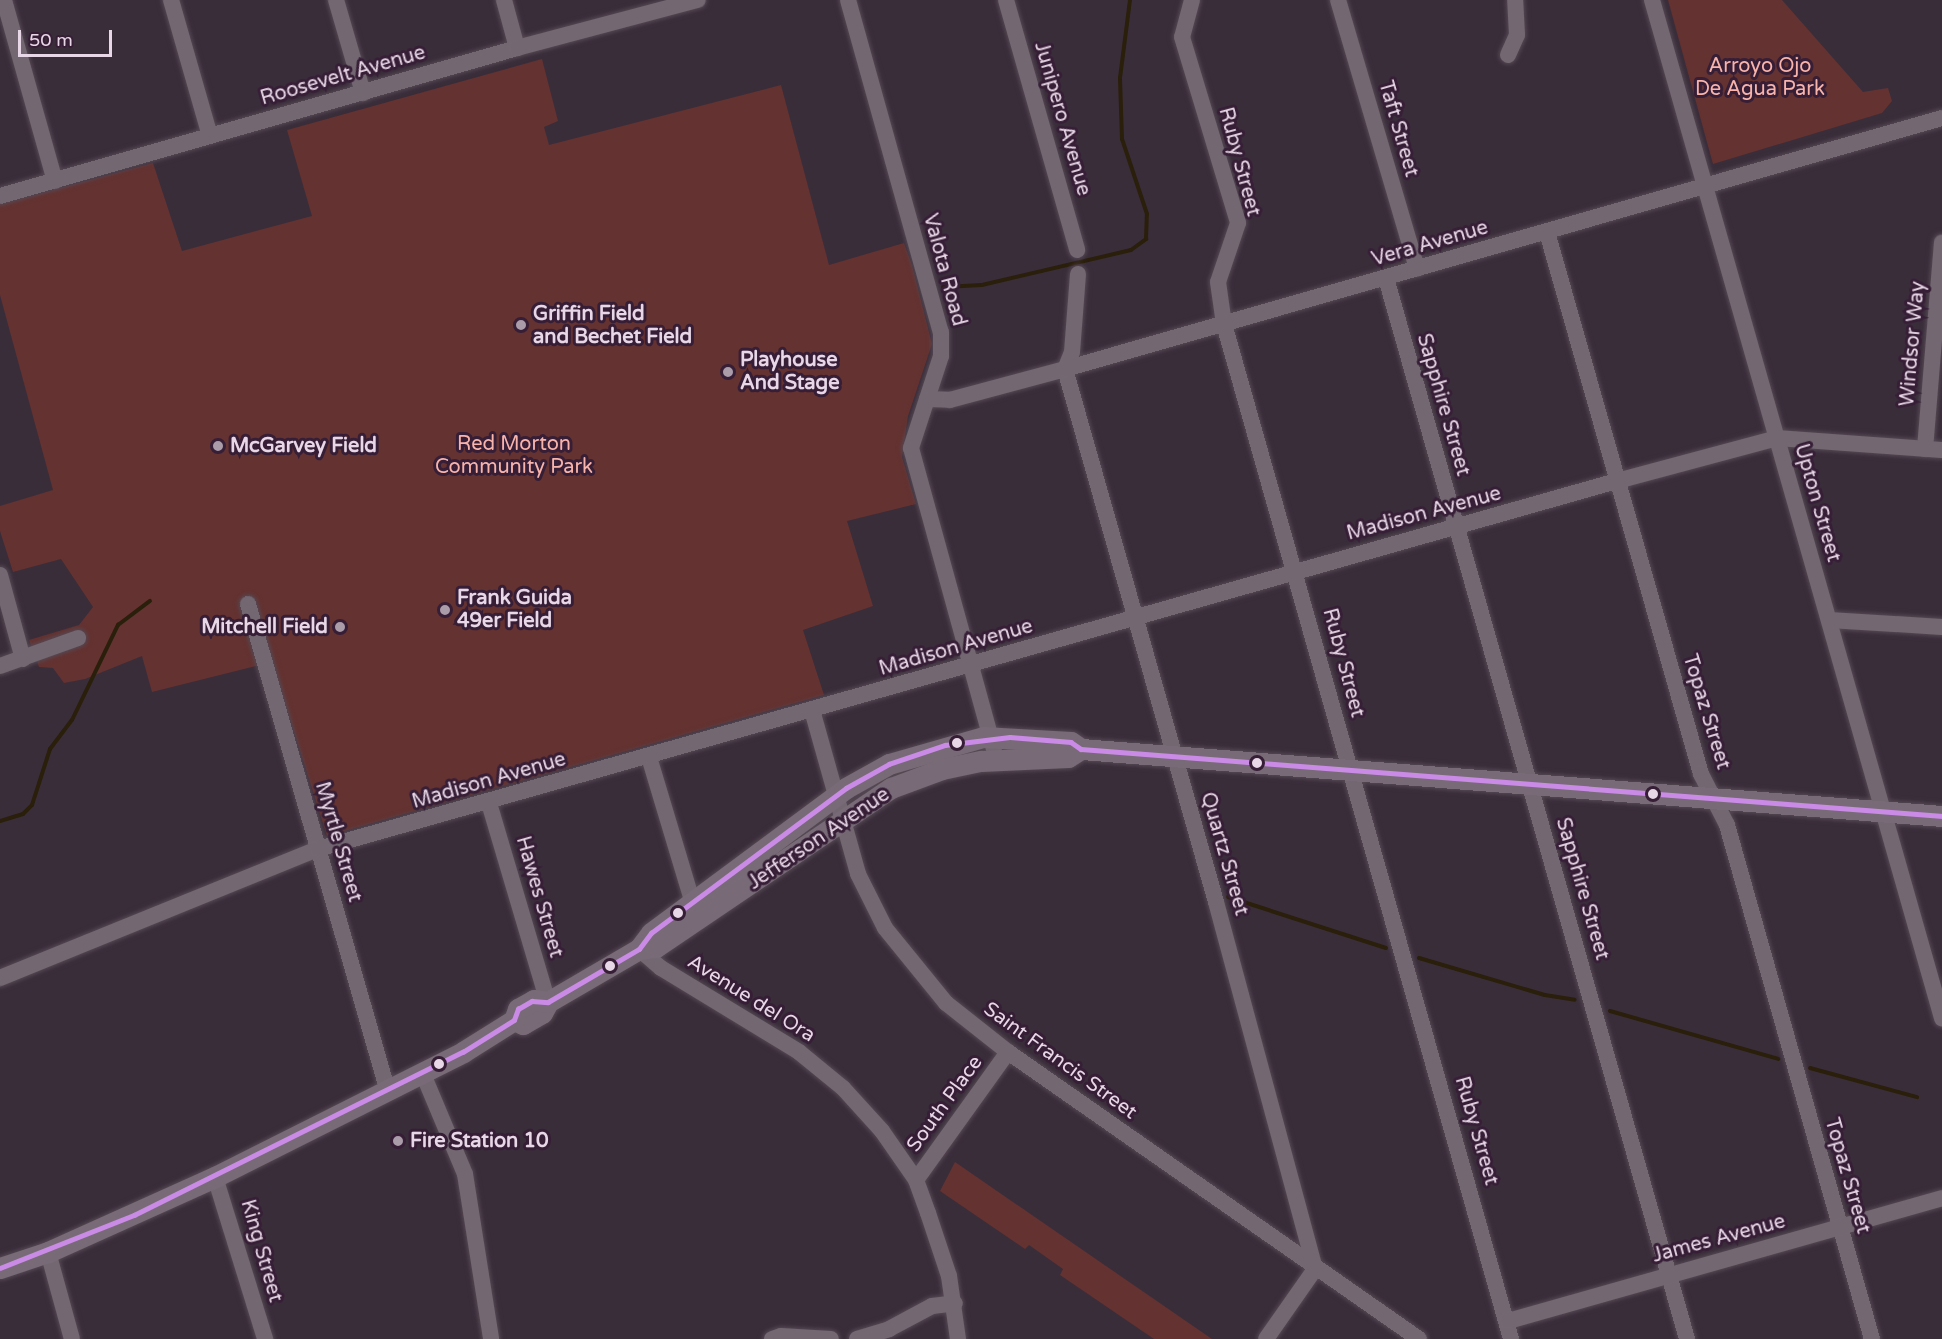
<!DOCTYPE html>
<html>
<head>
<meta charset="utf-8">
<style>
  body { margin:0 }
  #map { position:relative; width:1942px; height:1339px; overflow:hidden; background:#3a2d3a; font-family:"Varela Round",sans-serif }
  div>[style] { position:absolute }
  .green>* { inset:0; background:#643230 }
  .stream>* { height:4px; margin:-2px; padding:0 2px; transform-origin:2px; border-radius:2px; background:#2a1f0a }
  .roads { filter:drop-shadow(0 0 2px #554954) drop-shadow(0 0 2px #554954) }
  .minor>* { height:16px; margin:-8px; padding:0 8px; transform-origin:8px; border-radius:8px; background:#736872 }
  .major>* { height:21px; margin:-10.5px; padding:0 10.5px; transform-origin:10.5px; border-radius:10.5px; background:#786b77 }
  .bus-1>* { height:4.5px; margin:-2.25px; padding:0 2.25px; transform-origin:2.25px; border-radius:2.25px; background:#ca8be6 }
  .dots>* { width:16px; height:16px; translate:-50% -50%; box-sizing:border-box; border:3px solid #361e36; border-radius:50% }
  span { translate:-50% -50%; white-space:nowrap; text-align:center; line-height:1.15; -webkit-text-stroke:6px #361e36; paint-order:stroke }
  .park-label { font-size:20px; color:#f8b4ab }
  .street-label { font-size:20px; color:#e8d7e7 }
  .poi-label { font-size:20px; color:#e8d7e7; font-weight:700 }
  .left { translate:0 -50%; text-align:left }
  .right { translate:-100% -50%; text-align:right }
  .scale { position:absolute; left:18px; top:30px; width:94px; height:27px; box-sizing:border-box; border:3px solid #e8d7e7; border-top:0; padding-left:8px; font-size:18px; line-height:21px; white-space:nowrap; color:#e8d7e7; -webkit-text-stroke:4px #361e36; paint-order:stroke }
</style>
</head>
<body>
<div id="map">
  <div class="green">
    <div style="clip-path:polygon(1668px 0,1782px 0,1863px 92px,1888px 88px,1892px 101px,1882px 113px,1713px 164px)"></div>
    <div style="clip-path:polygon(542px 59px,558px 121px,544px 127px,549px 145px,781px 85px,829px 265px,904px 243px,912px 265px,932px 344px,908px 416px,902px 457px,916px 504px,847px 521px,873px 606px,803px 630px,824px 695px,327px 836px,272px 662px,152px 692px,142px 656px,85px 679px,64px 683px,53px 668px,39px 667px,29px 640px,79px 625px,93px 607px,61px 559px,13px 572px,0 531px,0 506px,53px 490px,0 295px,0 204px,153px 163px,182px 251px,312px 216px,287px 130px)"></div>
    <div style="clip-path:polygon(955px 1162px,1212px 1339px,1154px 1339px,1060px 1275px,1063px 1269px,1029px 1245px,1025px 1249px,940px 1191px)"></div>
  </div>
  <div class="stream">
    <div style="left:943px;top:287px;width:39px;rotate:-3deg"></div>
    <div style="left:982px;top:285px;width:153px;rotate:-13.2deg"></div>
    <div style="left:1131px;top:250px;width:19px;rotate:-36deg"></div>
    <div style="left:1146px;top:239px;width:25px;rotate:-88deg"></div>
    <div style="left:1147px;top:214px;width:79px;rotate:-108.4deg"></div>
    <div style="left:1122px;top:139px;width:61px;rotate:-91.9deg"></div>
    <div style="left:1120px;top:78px;width:79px;rotate:-82.7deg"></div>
    <div style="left:0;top:821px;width:24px;rotate:-17deg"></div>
    <div style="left:23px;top:814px;width:13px;rotate:-45deg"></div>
    <div style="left:32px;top:805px;width:59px;rotate:-72.2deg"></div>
    <div style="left:50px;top:749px;width:36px;rotate:-53deg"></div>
    <div style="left:72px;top:720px;width:106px;rotate:-64.2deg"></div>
    <div style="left:118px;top:625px;width:40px;rotate:-37deg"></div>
    <div style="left:1228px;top:897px;width:166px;rotate:17.9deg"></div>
    <div style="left:1419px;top:958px;width:131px;rotate:16.4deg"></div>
    <div style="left:1545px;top:995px;width:30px;rotate:9deg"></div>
    <div style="left:1610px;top:1011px;width:175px;rotate:15.9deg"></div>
    <div style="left:1810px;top:1068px;width:111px;rotate:15.2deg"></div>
  </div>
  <div class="roads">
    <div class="minor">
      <div style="left:4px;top:0;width:188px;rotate:74.3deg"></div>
      <div style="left:171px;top:0;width:141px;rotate:74deg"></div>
      <div style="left:336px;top:0;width:97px;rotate:73.8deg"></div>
      <div style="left:504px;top:0;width:50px;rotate:74.8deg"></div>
      <div style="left:848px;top:0;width:345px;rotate:74.4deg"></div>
      <div style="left:941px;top:332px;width:24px;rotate:90deg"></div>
      <div style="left:941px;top:356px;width:97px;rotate:108.1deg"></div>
      <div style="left:911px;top:448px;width:312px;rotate:74.6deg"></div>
      <div style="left:1006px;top:0;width:260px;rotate:74.1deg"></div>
      <div style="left:1192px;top:0;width:38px;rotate:105deg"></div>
      <div style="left:1182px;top:37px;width:194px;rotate:73.2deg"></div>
      <div style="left:1238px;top:223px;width:62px;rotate:108.7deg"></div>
      <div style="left:1218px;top:282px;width:42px;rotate:81.9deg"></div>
      <div style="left:1224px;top:324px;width:1055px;rotate:74.21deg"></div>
      <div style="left:1338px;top:0;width:280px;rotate:73.6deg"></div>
      <div style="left:1652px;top:0;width:1059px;rotate:74.1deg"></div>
      <div style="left:1508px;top:55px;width:22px;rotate:-66deg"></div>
      <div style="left:1517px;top:35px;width:35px;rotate:-93deg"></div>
      <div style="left:0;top:196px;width:538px;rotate:-15.97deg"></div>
      <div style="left:517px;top:48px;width:187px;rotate:-14.9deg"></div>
      <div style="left:1547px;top:232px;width:563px;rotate:74.14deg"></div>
      <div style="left:1701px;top:774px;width:57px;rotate:63deg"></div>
      <div style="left:1727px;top:825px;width:534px;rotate:74.25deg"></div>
      <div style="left:1078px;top:274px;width:78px;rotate:94.4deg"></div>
      <div style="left:1072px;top:352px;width:18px;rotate:112deg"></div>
      <div style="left:1065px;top:369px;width:554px;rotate:74.18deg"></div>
      <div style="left:1216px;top:902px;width:380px;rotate:74.9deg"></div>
      <div style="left:1315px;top:1269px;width:85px;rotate:125deg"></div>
      <div style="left:1386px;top:278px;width:1103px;rotate:74.16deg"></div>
      <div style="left:927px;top:399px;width:23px;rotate:2deg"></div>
      <div style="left:950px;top:400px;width:119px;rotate:-15.1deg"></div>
      <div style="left:1065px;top:369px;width:912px;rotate:-15.97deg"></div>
      <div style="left:1925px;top:449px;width:207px;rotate:-85.3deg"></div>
      <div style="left:0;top:575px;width:87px;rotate:74.7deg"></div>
      <div style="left:248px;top:604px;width:508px;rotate:73.99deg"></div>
      <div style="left:1829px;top:620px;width:113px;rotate:3.5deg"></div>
      <div style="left:0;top:666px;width:83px;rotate:-19.7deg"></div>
      <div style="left:812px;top:710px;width:170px;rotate:74.3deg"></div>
      <div style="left:858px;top:874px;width:60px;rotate:63.4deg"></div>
      <div style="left:885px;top:928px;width:97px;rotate:50.9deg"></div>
      <div style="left:946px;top:1003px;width:79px;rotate:38.3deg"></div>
      <div style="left:1008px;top:1052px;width:501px;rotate:34.93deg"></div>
      <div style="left:649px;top:757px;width:153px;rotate:73.3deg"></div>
      <div style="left:489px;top:803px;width:208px;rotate:73.5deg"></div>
      <div style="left:639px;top:949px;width:29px;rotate:41deg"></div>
      <div style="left:661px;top:968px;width:162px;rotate:31.3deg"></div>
      <div style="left:799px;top:1052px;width:57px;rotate:39.3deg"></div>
      <div style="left:843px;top:1088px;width:58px;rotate:47.8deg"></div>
      <div style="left:882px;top:1131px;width:60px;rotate:55.2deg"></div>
      <div style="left:916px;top:1180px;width:35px;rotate:70deg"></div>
      <div style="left:928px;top:1213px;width:66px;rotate:71.6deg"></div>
      <div style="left:949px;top:1276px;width:64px;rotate:81.9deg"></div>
      <div style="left:0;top:978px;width:343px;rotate:-22.1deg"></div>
      <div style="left:318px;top:849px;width:1350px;rotate:-15.82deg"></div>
      <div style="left:1617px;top:481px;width:166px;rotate:-15deg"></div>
      <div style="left:1777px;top:438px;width:165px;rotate:4.2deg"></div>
      <div style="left:423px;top:1074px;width:108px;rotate:67.2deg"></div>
      <div style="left:465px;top:1174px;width:167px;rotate:81deg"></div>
      <div style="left:215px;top:1177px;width:170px;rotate:72.8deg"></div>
      <div style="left:916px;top:1180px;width:158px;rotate:-54.3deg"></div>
      <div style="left:48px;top:1252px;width:90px;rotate:74.6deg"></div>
      <div style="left:1508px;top:1321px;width:451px;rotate:-15.8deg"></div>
      <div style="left:772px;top:1339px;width:9px;rotate:-18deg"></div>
      <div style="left:781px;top:1336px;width:50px;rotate:3.4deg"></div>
      <div style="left:857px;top:1339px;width:34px;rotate:-17deg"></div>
      <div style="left:889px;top:1329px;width:49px;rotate:-28.1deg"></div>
      <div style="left:932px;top:1306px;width:23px;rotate:-7deg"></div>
    </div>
    <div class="major">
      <div style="left:639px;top:949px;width:20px;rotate:-53deg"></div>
      <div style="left:651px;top:933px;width:243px;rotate:-36.6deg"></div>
      <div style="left:846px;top:788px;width:49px;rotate:-29.2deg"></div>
      <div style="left:889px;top:764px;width:98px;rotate:-16deg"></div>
      <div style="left:983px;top:737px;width:88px;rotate:3.3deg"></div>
      <div style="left:1071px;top:742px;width:12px;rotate:35deg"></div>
      <div style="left:1081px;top:749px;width:864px;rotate:4.45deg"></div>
      <div style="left:514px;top:1020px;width:10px;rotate:24deg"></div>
      <div style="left:523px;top:1024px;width:22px;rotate:-30deg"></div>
      <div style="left:542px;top:1013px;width:13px;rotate:-61deg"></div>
      <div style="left:548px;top:1002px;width:105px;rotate:-30.2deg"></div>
      <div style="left:639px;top:949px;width:17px;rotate:-7deg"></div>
      <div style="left:656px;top:947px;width:284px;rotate:-34.1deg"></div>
      <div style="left:891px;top:788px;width:54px;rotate:-20.4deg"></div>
      <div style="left:942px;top:769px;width:40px;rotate:-12deg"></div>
      <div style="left:981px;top:761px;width:87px;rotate:-2.6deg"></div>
      <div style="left:1068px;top:757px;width:15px;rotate:-32deg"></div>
      <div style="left:0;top:1268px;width:51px;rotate:-18.4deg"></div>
      <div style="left:48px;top:1252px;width:183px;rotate:-24.2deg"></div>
      <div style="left:215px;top:1177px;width:278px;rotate:-26.7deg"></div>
      <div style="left:463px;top:1052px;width:60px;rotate:-32.1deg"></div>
      <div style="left:514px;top:1020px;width:12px;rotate:-70deg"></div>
      <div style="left:518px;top:1009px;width:18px;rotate:-29deg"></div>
      <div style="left:534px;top:1000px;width:14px;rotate:8deg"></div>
    </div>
  </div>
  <div class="bus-1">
    <div style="left:0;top:1268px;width:144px;rotate:-21.6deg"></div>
    <div style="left:134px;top:1215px;width:367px;rotate:-26.4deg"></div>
    <div style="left:463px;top:1052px;width:60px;rotate:-32.1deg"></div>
    <div style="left:514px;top:1020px;width:12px;rotate:-70deg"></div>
    <div style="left:518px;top:1009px;width:16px;rotate:-30deg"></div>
    <div style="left:532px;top:1001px;width:16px;rotate:4deg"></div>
    <div style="left:548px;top:1002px;width:105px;rotate:-30.2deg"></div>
    <div style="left:639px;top:949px;width:20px;rotate:-53deg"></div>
    <div style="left:651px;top:933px;width:243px;rotate:-36.6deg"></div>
    <div style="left:846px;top:788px;width:49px;rotate:-29.2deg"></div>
    <div style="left:889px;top:764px;width:59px;rotate:-18.7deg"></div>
    <div style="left:945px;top:745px;width:65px;rotate:-7deg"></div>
    <div style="left:1010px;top:737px;width:61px;rotate:4.7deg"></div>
    <div style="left:1071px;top:742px;width:12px;rotate:35deg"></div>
    <div style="left:1081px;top:749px;width:864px;rotate:4.45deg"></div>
  </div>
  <div class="dots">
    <div style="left:521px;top:325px;background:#ab9caa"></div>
    <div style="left:728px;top:372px;background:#ab9caa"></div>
    <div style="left:218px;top:446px;background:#ab9caa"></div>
    <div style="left:445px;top:610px;background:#ab9caa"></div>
    <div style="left:340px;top:627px;background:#ab9caa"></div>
    <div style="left:957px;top:743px;background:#e8d7e7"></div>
    <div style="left:1257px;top:763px;background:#e8d7e7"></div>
    <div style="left:1653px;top:794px;background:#e8d7e7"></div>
    <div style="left:678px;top:913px;background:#e8d7e7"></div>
    <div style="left:610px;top:966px;background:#e8d7e7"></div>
    <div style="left:439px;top:1064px;background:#e8d7e7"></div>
    <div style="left:398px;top:1141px;background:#ab9caa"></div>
  </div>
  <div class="park-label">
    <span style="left:1760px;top:78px">Arroyo Ojo<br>De Agua Park</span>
    <span style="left:514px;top:456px">Red Morton<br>Community Park</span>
  </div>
  <div class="street-label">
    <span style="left:343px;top:76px;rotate:-16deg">Roosevelt Avenue</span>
    <span style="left:1062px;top:119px;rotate:74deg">Junipero Avenue</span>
    <span style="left:1398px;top:129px;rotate:74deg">Taft Street</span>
    <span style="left:1239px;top:162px;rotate:75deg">Ruby Street</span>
    <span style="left:1430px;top:244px;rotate:-16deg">Vera Avenue</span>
    <span style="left:944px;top:270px;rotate:75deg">Valota Road</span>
    <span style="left:1913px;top:344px;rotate:-85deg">Windsor Way</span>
    <span style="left:1443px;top:405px;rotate:74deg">Sapphire Street</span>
    <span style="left:1817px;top:503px;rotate:74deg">Upton Street</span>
    <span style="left:1424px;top:514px;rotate:-15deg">Madison Avenue</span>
    <span style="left:956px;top:648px;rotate:-16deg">Madison Avenue</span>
    <span style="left:1343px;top:663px;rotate:75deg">Ruby Street</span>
    <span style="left:1706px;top:712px;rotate:73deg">Topaz Street</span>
    <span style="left:489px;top:781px;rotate:-16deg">Madison Avenue</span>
    <span style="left:819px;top:839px;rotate:-34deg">Jefferson Avenue</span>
    <span style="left:338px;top:842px;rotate:74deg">Myrtle Street</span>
    <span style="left:1224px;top:854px;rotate:74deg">Quartz Street</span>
    <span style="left:1582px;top:889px;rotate:74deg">Sapphire Street</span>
    <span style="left:539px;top:897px;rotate:74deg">Hawes Street</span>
    <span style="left:751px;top:999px;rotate:32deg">Avenue del Ora</span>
    <span style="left:1060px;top:1061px;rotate:36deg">Saint Francis Street</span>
    <span style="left:945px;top:1104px;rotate:-54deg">South Place</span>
    <span style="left:1476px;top:1131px;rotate:74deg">Ruby Street</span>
    <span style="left:1847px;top:1176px;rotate:74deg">Topaz Street</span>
    <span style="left:1719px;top:1239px;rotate:-15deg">James Avenue</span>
    <span style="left:261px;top:1251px;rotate:74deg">King Street</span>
  </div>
  <div class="poi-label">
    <span class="left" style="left:533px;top:326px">Griffin Field<br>and Bechet Field</span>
    <span class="left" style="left:740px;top:372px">Playhouse<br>And Stage</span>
    <span class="left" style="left:230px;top:446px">McGarvey Field</span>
    <span class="left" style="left:457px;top:610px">Frank Guida<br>49er Field</span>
    <span class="right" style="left:328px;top:627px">Mitchell Field</span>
    <span class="left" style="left:410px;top:1141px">Fire Station 10</span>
  </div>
  <div class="scale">50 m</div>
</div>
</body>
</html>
